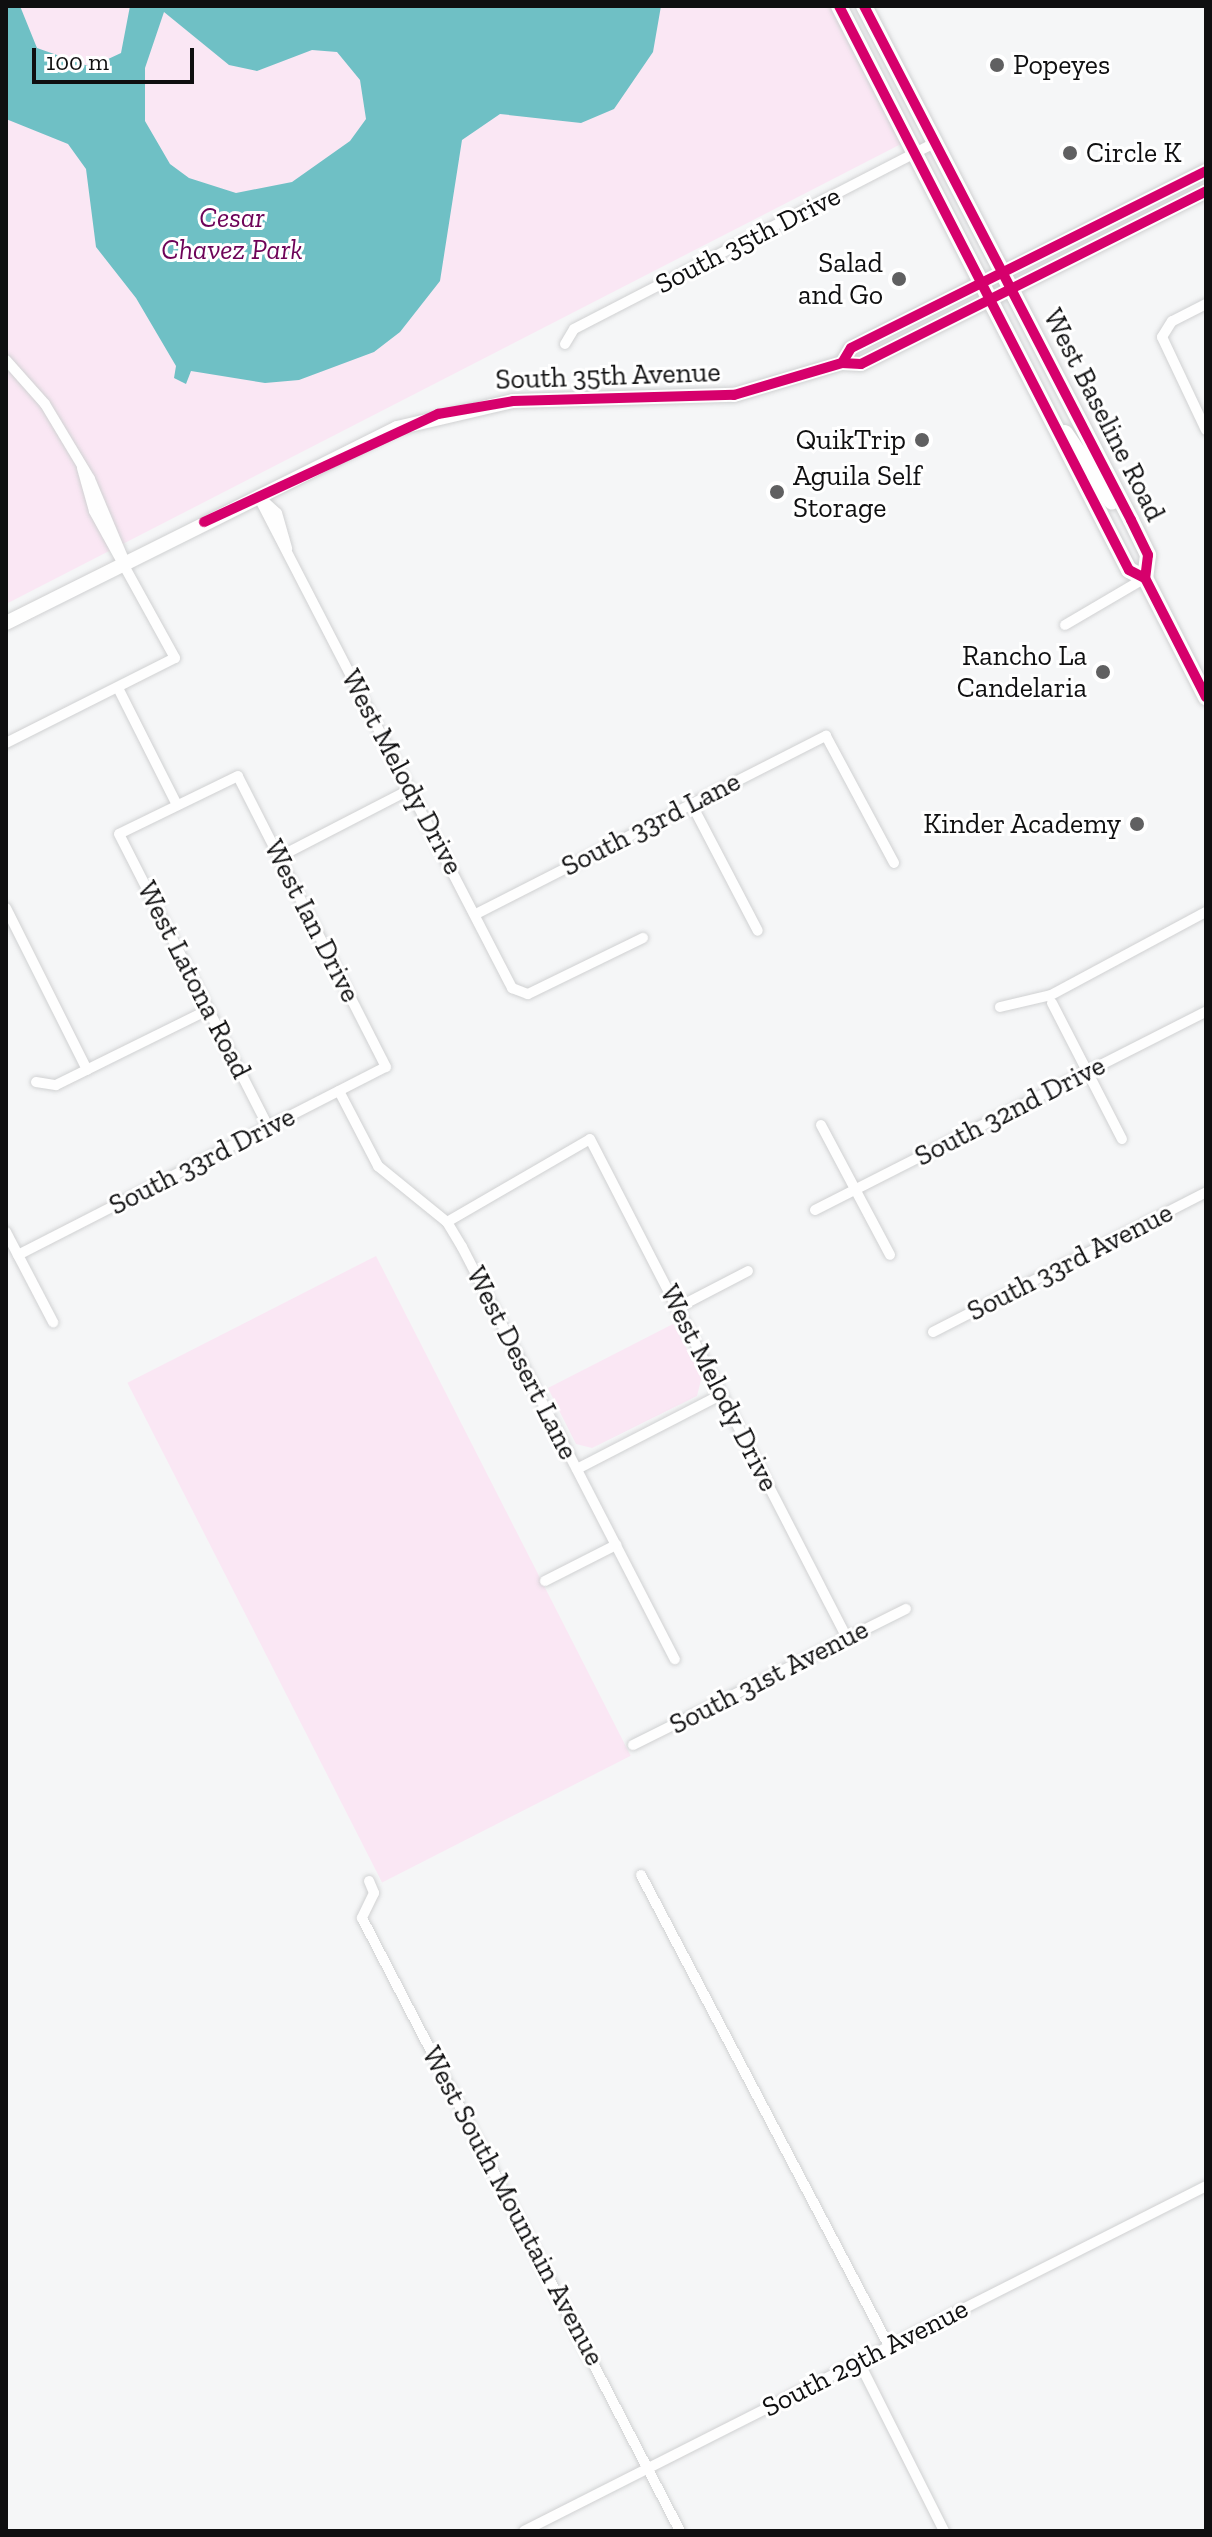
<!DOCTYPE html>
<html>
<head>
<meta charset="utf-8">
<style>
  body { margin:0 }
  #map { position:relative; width:1212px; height:2537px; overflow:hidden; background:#f5f6f7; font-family:"Zilla Slab",serif }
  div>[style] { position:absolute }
  .green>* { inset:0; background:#fae7f4; transform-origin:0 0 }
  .water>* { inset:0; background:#6fc0c5 }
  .roads { filter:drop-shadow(0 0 2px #d0d1d2) drop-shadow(0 0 2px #d0d1d2) }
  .minor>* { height:10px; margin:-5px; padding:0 5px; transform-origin:5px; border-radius:5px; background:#fefefe }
  .secondary>* { height:14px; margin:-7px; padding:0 7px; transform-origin:7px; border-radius:7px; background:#fefefe }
  .primary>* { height:16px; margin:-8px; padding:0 8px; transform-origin:8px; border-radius:8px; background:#fefefe }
  .cycleway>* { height:10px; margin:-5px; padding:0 5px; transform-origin:5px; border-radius:5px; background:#d6006c }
  .dots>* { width:22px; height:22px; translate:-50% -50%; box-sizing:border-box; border:4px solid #fff; border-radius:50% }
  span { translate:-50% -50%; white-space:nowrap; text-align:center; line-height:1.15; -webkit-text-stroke:6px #fff; paint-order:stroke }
  .poi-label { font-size:28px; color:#0f0f10 }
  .left { translate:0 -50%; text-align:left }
  .right { translate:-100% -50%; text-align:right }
  .park-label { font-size:28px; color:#6d0358; font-style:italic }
  .street-label { font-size:28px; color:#0f0f10 }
  .frame { position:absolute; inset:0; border:8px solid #0f0f10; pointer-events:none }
  .scale { position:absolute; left:32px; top:48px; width:162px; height:36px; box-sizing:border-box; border:4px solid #0f0f10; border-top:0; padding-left:10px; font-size:24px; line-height:28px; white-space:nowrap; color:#0f0f10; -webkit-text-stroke:6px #fff; paint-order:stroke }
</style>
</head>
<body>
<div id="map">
  <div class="green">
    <div style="clip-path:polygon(6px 6px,830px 6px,901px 144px,6px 604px)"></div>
    <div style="left:376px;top:1256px;width:561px;height:279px;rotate:63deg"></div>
    <div style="clip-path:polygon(673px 1324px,702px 1376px,697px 1396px,592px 1448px,576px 1444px,548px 1388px)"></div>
  </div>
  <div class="water">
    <div style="clip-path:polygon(evenodd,6px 6px,20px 6px,37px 48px,91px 67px,121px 53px,130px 6px,661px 6px,653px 52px,614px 109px,581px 123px,500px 114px,462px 140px,440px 281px,400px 332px,374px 352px,299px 380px,265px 383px,191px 371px,186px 384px,174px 378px,176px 366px,136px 298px,96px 247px,86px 169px,68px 144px,6px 119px,6px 6px,164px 12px,229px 65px,257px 71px,312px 50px,337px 52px,360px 80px,366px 119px,350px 141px,292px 182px,236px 193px,189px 178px,170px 164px,145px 121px,145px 68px,164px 12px)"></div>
  </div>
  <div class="roads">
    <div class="minor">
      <div style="left:1206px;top:304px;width:38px;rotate:153deg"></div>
      <div style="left:1172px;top:321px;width:19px;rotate:122deg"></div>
      <div style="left:1162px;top:337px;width:103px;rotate:64.7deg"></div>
      <div style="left:565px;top:344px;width:17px;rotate:-59deg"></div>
      <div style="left:574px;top:329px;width:408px;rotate:-27.3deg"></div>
      <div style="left:6px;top:360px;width:59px;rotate:48.4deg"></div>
      <div style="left:45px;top:404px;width:87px;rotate:59deg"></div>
      <div style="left:90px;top:479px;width:88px;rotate:67.2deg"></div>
      <div style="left:258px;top:496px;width:554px;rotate:62.69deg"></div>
      <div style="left:512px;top:988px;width:17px;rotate:21deg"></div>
      <div style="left:528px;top:994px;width:128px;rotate:-26deg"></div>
      <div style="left:258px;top:496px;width:25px;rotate:42deg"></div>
      <div style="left:277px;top:513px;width:37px;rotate:74deg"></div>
      <div style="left:1065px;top:625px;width:93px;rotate:-30.4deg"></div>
      <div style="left:118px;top:688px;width:131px;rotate:63.2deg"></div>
      <div style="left:6px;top:743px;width:189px;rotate:-26.7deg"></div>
      <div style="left:175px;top:658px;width:168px;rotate:-118.9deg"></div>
      <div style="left:94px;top:511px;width:45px;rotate:-105.6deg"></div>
      <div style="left:691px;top:803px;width:144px;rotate:62.4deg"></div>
      <div style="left:279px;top:857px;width:148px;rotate:-27.3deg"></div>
      <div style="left:6px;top:908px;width:181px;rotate:63.4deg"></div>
      <div style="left:476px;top:914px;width:393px;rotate:-27deg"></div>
      <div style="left:826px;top:736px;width:144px;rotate:61.8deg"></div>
      <div style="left:1052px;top:1003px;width:153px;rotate:62.8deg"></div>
      <div style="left:1000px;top:1007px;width:52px;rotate:-13.2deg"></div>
      <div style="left:1051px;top:995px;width:176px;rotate:-28.2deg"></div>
      <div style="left:36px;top:1082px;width:20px;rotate:9deg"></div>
      <div style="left:56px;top:1085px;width:169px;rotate:-26.3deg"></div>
      <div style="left:339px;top:1091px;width:85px;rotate:62.5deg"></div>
      <div style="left:378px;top:1166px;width:89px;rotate:39.1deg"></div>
      <div style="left:447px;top:1222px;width:29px;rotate:59deg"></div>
      <div style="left:462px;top:1247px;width:464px;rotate:62.7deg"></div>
      <div style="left:821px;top:1125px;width:147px;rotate:62deg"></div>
      <div style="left:815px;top:1210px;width:438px;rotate:-26.9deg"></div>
      <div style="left:447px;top:1222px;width:165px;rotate:-30.1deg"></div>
      <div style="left:590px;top:1139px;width:561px;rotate:62.75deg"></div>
      <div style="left:6px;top:1232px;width:102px;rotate:62.4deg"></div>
      <div style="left:18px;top:1255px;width:413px;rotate:-27.1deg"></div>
      <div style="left:386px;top:1067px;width:326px;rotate:-117deg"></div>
      <div style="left:238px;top:776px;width:132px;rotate:154deg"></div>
      <div style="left:119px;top:834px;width:329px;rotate:63deg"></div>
      <div style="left:677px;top:1308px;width:80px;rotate:-27.5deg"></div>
      <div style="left:933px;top:1332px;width:307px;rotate:-27.1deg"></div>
      <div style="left:577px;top:1469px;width:163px;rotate:-27.3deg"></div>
      <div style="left:545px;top:1581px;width:80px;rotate:-26.9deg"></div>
      <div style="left:633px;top:1745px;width:305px;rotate:-26.5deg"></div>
      <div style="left:641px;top:1875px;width:532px;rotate:62.23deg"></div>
      <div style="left:369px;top:1881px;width:13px;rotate:67deg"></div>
      <div style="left:374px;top:1893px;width:28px;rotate:116deg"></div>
      <div style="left:362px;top:1918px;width:691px;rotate:62.58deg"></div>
      <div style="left:859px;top:2362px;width:189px;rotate:63.3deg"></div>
      <div style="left:524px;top:2531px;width:764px;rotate:-26.83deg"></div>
    </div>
    <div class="secondary">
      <div style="left:842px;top:363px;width:17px;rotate:-59deg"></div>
      <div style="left:851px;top:348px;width:397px;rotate:-26.5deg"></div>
      <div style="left:6px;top:623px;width:437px;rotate:-26.5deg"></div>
      <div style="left:397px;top:428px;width:119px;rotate:-13.1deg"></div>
      <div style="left:513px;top:401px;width:221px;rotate:-1.6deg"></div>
      <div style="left:734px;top:395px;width:113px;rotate:-16.5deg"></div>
      <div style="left:842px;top:363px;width:19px;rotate:3deg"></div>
      <div style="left:861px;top:364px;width:386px;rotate:-26.6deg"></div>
    </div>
    <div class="primary">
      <div style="left:839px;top:6px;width:634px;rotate:62.79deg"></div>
      <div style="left:1129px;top:570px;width:18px;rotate:27deg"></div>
      <div style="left:864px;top:6px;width:579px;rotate:62.55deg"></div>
      <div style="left:1131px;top:520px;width:39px;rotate:64deg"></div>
      <div style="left:1148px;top:555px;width:23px;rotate:97deg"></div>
      <div style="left:1145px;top:578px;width:134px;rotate:62.9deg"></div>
      <div style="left:1065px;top:433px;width:83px;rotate:55.7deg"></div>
    </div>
  </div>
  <div class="cycleway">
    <div style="left:839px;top:6px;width:634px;rotate:62.79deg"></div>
    <div style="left:1129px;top:570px;width:18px;rotate:27deg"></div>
    <div style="left:864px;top:6px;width:579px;rotate:62.55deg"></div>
    <div style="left:1131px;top:520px;width:39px;rotate:64deg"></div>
    <div style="left:1148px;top:555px;width:23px;rotate:97deg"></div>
    <div style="left:1145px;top:578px;width:134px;rotate:62.9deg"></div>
    <div style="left:842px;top:363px;width:17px;rotate:-59deg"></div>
    <div style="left:851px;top:348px;width:397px;rotate:-26.5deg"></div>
    <div style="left:204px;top:522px;width:258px;rotate:-24.8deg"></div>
    <div style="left:438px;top:414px;width:76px;rotate:-9.8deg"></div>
    <div style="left:513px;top:401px;width:221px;rotate:-1.6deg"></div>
    <div style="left:734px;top:395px;width:113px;rotate:-16.5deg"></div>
    <div style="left:842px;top:363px;width:19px;rotate:3deg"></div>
    <div style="left:861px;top:364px;width:386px;rotate:-26.6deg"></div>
  </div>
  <div class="dots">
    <div style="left:997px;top:65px;background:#606061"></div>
    <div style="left:1070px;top:153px;background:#606061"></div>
    <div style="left:899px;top:279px;background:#606061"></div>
    <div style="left:922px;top:440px;background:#606061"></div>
    <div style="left:777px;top:492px;background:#606061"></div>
    <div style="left:1103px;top:672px;background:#606061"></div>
    <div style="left:1137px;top:824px;background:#606061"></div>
  </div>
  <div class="poi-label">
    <span class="left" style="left:1013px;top:65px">Popeyes</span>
    <span class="left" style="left:1086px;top:153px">Circle K</span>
    <span class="right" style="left:883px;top:279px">Salad<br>and Go</span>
    <span class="right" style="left:906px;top:440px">QuikTrip</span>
    <span class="left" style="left:793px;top:492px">Aguila Self<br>Storage</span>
    <span class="right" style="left:1087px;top:672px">Rancho La<br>Candelaria</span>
    <span class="right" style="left:1121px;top:824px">Kinder Academy</span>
  </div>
  <div class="park-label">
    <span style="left:232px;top:234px">Cesar<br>Chavez Park</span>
  </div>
  <div class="street-label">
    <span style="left:748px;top:240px;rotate:-27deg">South 35th Drive</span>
    <span style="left:608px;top:376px;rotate:-2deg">South 35th Avenue</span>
    <span style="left:1104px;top:415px;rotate:63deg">West Baseline Road</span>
    <span style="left:402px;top:772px;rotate:62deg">West Melody Drive</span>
    <span style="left:651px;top:824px;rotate:-27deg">South 33rd Lane</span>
    <span style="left:312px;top:921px;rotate:63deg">West Ian Drive</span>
    <span style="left:194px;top:980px;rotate:63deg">West Latona Road</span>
    <span style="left:1010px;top:1111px;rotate:-27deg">South 32nd Drive</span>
    <span style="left:202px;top:1161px;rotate:-27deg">South 33rd Drive</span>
    <span style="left:1070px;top:1262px;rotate:-27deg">South 33rd Avenue</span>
    <span style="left:522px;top:1363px;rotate:63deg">West Desert Lane</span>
    <span style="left:719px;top:1388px;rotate:63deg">West Melody Drive</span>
    <span style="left:769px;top:1677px;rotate:-27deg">South 31st Avenue</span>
    <span style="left:513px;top:2206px;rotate:62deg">West South Mountain Avenue</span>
    <span style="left:865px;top:2358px;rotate:-27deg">South 29th Avenue</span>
  </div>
  <div class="frame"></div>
  <div class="scale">100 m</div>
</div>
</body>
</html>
